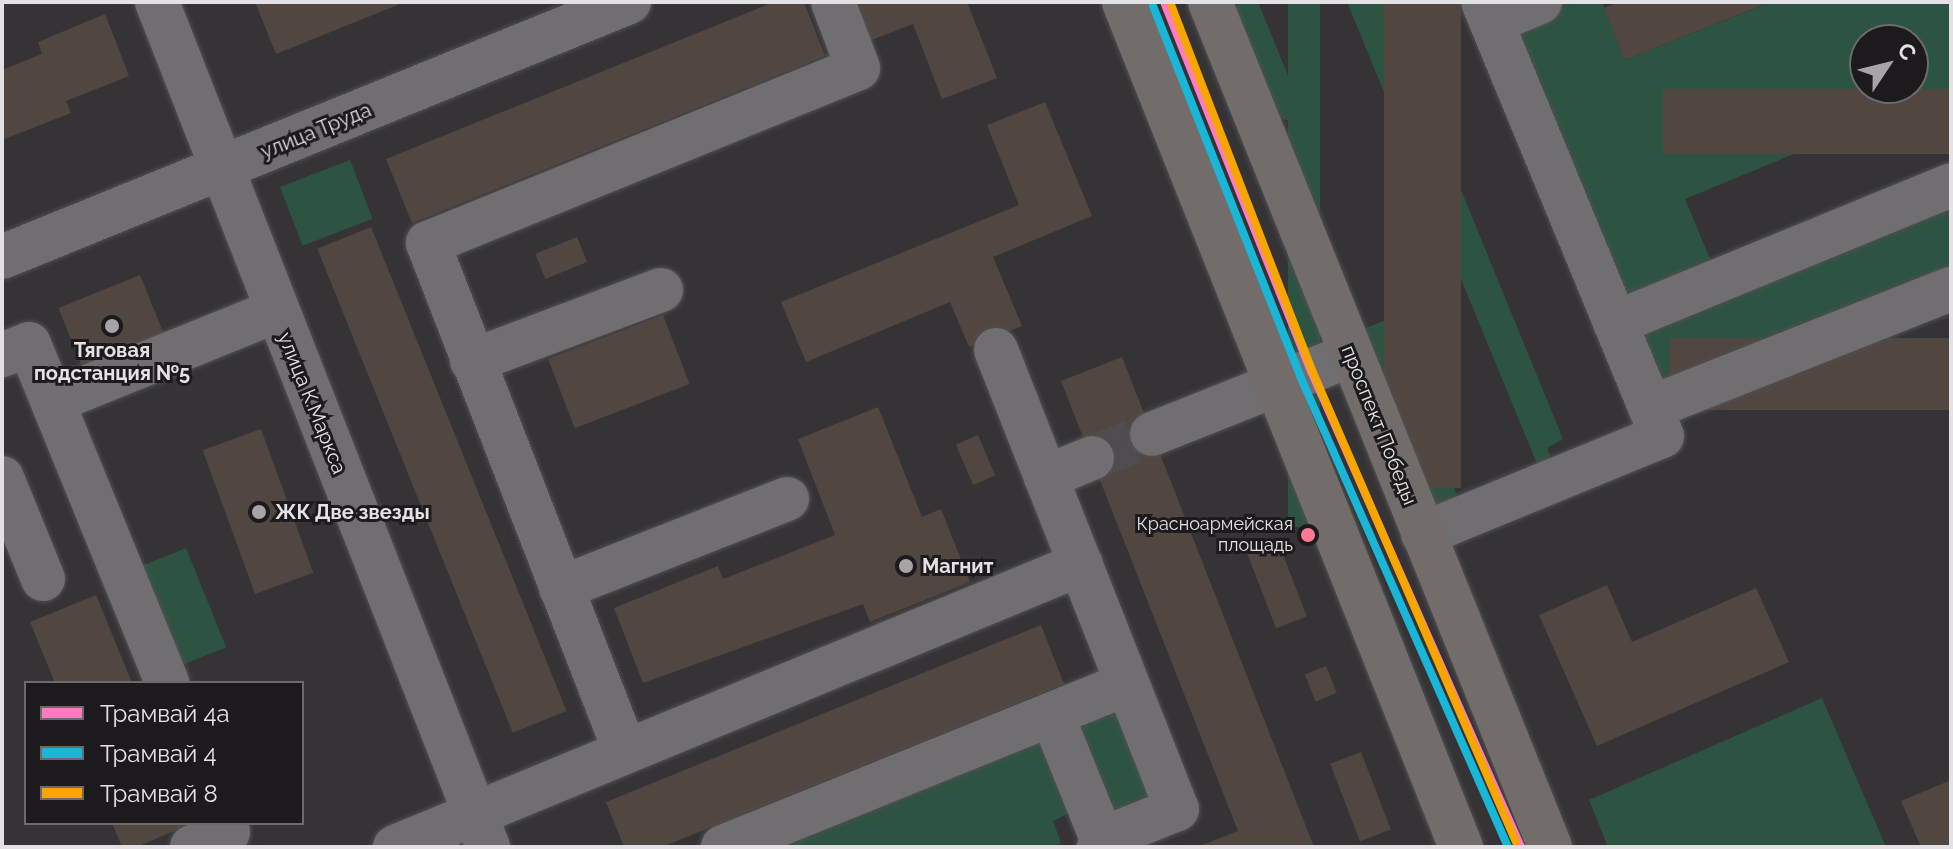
<!DOCTYPE html>
<html>
<head>
<meta charset="utf-8">
<style>
  body { margin:0 }
  #map { position:relative; width:1953px; height:849px; overflow:hidden; background:#353336; font-family:Raleway,sans-serif }
  div>[style] { position:absolute }
  .green>* { inset:0; background:#2d5442; transform-origin:0 0 }
  .building>* { inset:0; background:#524740; transform-origin:0 0 }
  .minor-tunnel>* { height:44px; margin-top:-22px; transform-origin:0; background:repeating-linear-gradient(90deg,#4f4d50 0 44px,transparent 0 66px) }
  .roads { filter:drop-shadow(0 0 2px #504f51) drop-shadow(0 0 2px #504f51) }
  .minor>* { height:44px; margin:-22px; padding:0 22px; transform-origin:22px; border-radius:22px; background:#706e71 }
  .major>* { height:44px; margin:-22px; padding:0 22px; transform-origin:22px; border-radius:22px; background:#726d6b }
  .tram-1>* { height:8px; margin:-4px; padding:0 4px; transform-origin:4px; border-radius:4px; background:#fe7ac1 }
  .tram-2>* { height:8px; margin:-4px; padding:0 4px; transform-origin:4px; border-radius:4px; background:#1ab6d8 }
  .tram-3>* { height:8px; margin:-4px; padding:0 4px; transform-origin:4px; border-radius:4px; background:#f7a600 }
  .dots>* { width:22px; height:22px; translate:-50% -50%; box-sizing:border-box; border:4px solid #1c1a1c; border-radius:50% }
  span { translate:-50% -50%; white-space:nowrap; text-align:center; line-height:1.15; -webkit-text-stroke:6px #1c1a1c; paint-order:stroke }
  .bus-label { font-size:18px; color:#e3e1e4 }
  .right { translate:-100% -50%; text-align:right }
  .street-label { font-size:20px; color:#e3e1e4 }
  .poi-label { font-size:20px; color:#e3e1e4; font-weight:700 }
  .left { translate:0 -50%; text-align:left }
  .frame { position:absolute; inset:0; border:4px solid #e3e1e4; pointer-events:none }
  .legend { position:absolute; left:24px; top:681px; width:280px; height:144px; box-sizing:border-box; background:#1c1a1c; border:2px solid #6c6a6c; margin:0; padding:10px 14px; list-style:none; font-size:24px; color:#e3e1e4 }
  .legend li { display:flex; align-items:center; gap:16px; height:40px }
  .legend b { width:40px; border:2px solid #6c6a6c }
  .north { position:absolute; left:1849px; top:24px; width:80px; height:80px; box-sizing:border-box; background:#1c1a1c; border:2px solid #6c6a6c; border-radius:50%; rotate:55deg; font-size:22px; font-weight:700; line-height:32px; text-align:center; color:#e3e1e4 }
  .north::after { content:''; display:block; margin:auto; width:28px; height:36px; background:#a6a4a7; clip-path:polygon(50% 0,100% 100%,50% 72%,0 100%) }
</style>
</head>
<body>
<div id="map">
  <div class="green">
    <div style="clip-path:polygon(1229px 2px,1258px 2px,1309px 127px,1274px 116px)"></div>
    <div style="left:1288px;top:2px;width:32px;height:525px"></div>
    <div style="clip-path:polygon(1347px 2px,1384px 2px,1563px 439px,1547px 448px,1554px 466px,1540px 471px)"></div>
    <div style="clip-path:polygon(evenodd,1566px 2px,1602px 2px,1625px 60px,1771px 2px,1951px 2px,1951px 89px,1685px 199px,1723px 290px,1951px 197px,1951px 274px,1657px 391px,1506px 28px,1566px 2px,1865px 40px,1913px 40px,1913px 88px,1865px 88px,1865px 40px)"></div>
    <div style="left:350px;top:160px;width:63px;height:75px;rotate:69deg"></div>
    <div style="left:1386px;top:320px;width:201px;height:25px;rotate:68deg"></div>
    <div style="left:186px;top:548px;width:107px;height:50px;rotate:68deg"></div>
    <div style="clip-path:polygon(1822px 698px,1886px 847px,1608px 847px,1589px 800px)"></div>
    <div style="clip-path:polygon(1109px 708px,1124px 712px,1157px 800px,1112px 818px,1078px 727px)"></div>
    <div style="clip-path:polygon(1033px 741px,1055px 752px,1078px 809px,1053px 821px,1061px 843px,1052px 847px,764px 847px)"></div>
  </div>
  <div class="building">
    <div style="clip-path:polygon(255px 2px,405px 2px,276px 54px)"></div>
    <div style="clip-path:polygon(774px 2px,804px 2px,825px 56px,412px 223px,386px 159px)"></div>
    <div style="clip-path:polygon(848px 2px,967px 2px,997px 78px,942px 99px,913px 24px,864px 43px)"></div>
    <div style="left:1384px;top:2px;width:77px;height:486px"></div>
    <div style="clip-path:polygon(1619px 2px,1770px 2px,1625px 60px,1604px 8px)"></div>
    <div style="clip-path:polygon(105px 14px,129px 76px,66px 101px,71px 113px,2px 140px,2px 70px,42px 54px,38px 42px)"></div>
    <div style="left:1951px;top:89px;width:65px;height:288px;rotate:90deg"></div>
    <div style="clip-path:polygon(1045px 102px,1092px 216px,993px 257px,1022px 326px,969px 347px,950px 302px,806px 362px,781px 302px,1019px 205px,987px 125px)"></div>
    <div style="left:371px;top:227px;width:522px;height:58px;rotate:68deg"></div>
    <div style="left:577px;top:237px;width:27px;height:45px;rotate:68deg"></div>
    <div style="left:140px;top:275px;width:71px;height:88px;rotate:68deg"></div>
    <div style="left:663px;top:315px;width:74px;height:123px;rotate:69deg"></div>
    <div style="left:1951px;top:338px;width:72px;height:281px;rotate:90deg"></div>
    <div style="clip-path:polygon(1122px 357px,1314px 847px,1197px 847px,1238px 831px,1061px 381px)"></div>
    <div style="clip-path:polygon(878px 407px,922px 517px,941px 509px,970px 582px,870px 622px,863px 604px,643px 683px,614px 608px,718px 566px,723px 579px,835px 535px,798px 439px)"></div>
    <div style="left:261px;top:429px;width:153px;height:62px;rotate:70deg"></div>
    <div style="left:978px;top:435px;width:44px;height:24px;rotate:67deg"></div>
    <div style="left:1277px;top:539px;width:83px;height:33px;rotate:69deg"></div>
    <div style="clip-path:polygon(1607px 585px,1632px 642px,1756px 588px,1789px 662px,1597px 746px,1539px 615px)"></div>
    <div style="clip-path:polygon(96px 595px,132px 683px,55px 683px,30px 622px)"></div>
    <div style="clip-path:polygon(1041px 625px,1064px 684px,662px 847px,624px 847px,606px 802px)"></div>
    <div style="left:1326px;top:666px;width:29px;height:23px;rotate:68deg"></div>
    <div style="left:1361px;top:752px;width:83px;height:33px;rotate:69deg"></div>
    <div style="clip-path:polygon(1951px 780px,1951px 847px,1921px 847px,1901px 801px)"></div>
    <div style="clip-path:polygon(112px 823px,194px 823px,136px 847px,122px 847px)"></div>
  </div>
  <div class="minor-tunnel">
    <div style="left:1092px;top:458px;width:65px;rotate:-21.8deg"></div>
  </div>
  <div class="roads">
    <div class="minor">
      <div style="left:157px;top:2px;width:908px;rotate:68.61deg"></div>
      <div style="left:1492px;top:22px;width:52px;rotate:-22.6deg"></div>
      <div style="left:2px;top:257px;width:677px;rotate:-22.13deg"></div>
      <div style="left:1615px;top:323px;width:363px;rotate:-22.3deg"></div>
      <div style="left:996px;top:350px;width:136px;rotate:68.5deg"></div>
      <div style="left:2px;top:355px;width:29px;rotate:-22deg"></div>
      <div style="left:29px;top:344px;width:366px;rotate:67.8deg"></div>
      <div style="left:472px;top:361px;width:202px;rotate:-20.6deg"></div>
      <div style="left:73px;top:393px;width:219px;rotate:-22deg"></div>
      <div style="left:1650px;top:408px;width:324px;rotate:-21.6deg"></div>
      <div style="left:1152px;top:434px;width:214px;rotate:-21.7deg"></div>
      <div style="left:1092px;top:458px;width:50px;rotate:157.6deg"></div>
      <div style="left:1046px;top:477px;width:357px;rotate:68.5deg"></div>
      <div style="left:1177px;top:809px;width:81px;rotate:158.2deg"></div>
      <div style="left:1102px;top:839px;width:9px;rotate:111deg"></div>
      <div style="left:2px;top:478px;width:109px;rotate:67.9deg"></div>
      <div style="left:1423px;top:534px;width:258px;rotate:-22.3deg"></div>
      <div style="left:1662px;top:436px;width:469px;rotate:-112.4deg"></div>
      <div style="left:561px;top:588px;width:243px;rotate:-21.5deg"></div>
      <div style="left:1052px;top:715px;width:134px;rotate:68deg"></div>
      <div style="left:625px;top:751px;width:545px;rotate:-111.2deg"></div>
      <div style="left:428px;top:243px;width:464px;rotate:-22.1deg"></div>
      <div style="left:858px;top:68px;width:71px;rotate:-110.7deg"></div>
      <div style="left:192px;top:847px;width:39px;rotate:-23deg"></div>
      <div style="left:228px;top:832px;width:9px;rotate:-108deg"></div>
      <div style="left:395px;top:847px;width:742px;rotate:-22.42deg"></div>
      <div style="left:723px;top:847px;width:436px;rotate:-22deg"></div>
    </div>
    <div class="major">
      <div style="left:1124px;top:2px;width:910px;rotate:68.26deg"></div>
      <div style="left:1210px;top:2px;width:911px;rotate:68.08deg"></div>
    </div>
  </div>
  <div class="tram-1">
    <div style="left:1164px;top:2px;width:397px;rotate:68.3deg"></div>
    <div style="left:1311px;top:371px;width:520px;rotate:66.19deg"></div>
  </div>
  <div class="tram-2">
    <div style="left:1153px;top:6px;width:398px;rotate:68.3deg"></div>
    <div style="left:1300px;top:376px;width:515px;rotate:66.17deg"></div>
  </div>
  <div class="tram-3">
    <div style="left:1170px;top:2px;width:394px;rotate:68.9deg"></div>
    <div style="left:1312px;top:370px;width:514px;rotate:66.63deg"></div>
  </div>
  <div class="dots">
    <div style="left:112px;top:326px;background:#a6a4a7"></div>
    <div style="left:259px;top:512px;background:#a6a4a7"></div>
    <div style="left:1308px;top:535px;background:#fe7a93"></div>
    <div style="left:906px;top:566px;background:#a6a4a7"></div>
  </div>
  <div class="bus-label">
    <span class="right" style="left:1293px;top:535px">Красноармейская<br>площадь</span>
  </div>
  <div class="street-label">
    <span style="left:316px;top:131px;rotate:-22deg">улица Труда</span>
    <span style="left:312px;top:403px;rotate:68deg">улица К.Маркса</span>
    <span style="left:1379px;top:425px;rotate:68deg">проспект Победы</span>
  </div>
  <div class="poi-label">
    <span style="left:112px;top:362px">Тяговая<br>подстанция №5</span>
    <span class="left" style="left:275px;top:512px">ЖК Две звезды</span>
    <span class="left" style="left:922px;top:566px">Магнит</span>
  </div>
  <div class="frame"></div>
  <ul class="legend">
  <li><b style="height:10px;background:#fe7ac1"></b>Трамвай 4а</li>
  <li><b style="height:10px;background:#1ab6d8"></b>Трамвай 4</li>
  <li><b style="height:10px;background:#f7a600"></b>Трамвай 8</li>
  </ul>
  <div class="north">С</div>
</div>
</body>
</html>
